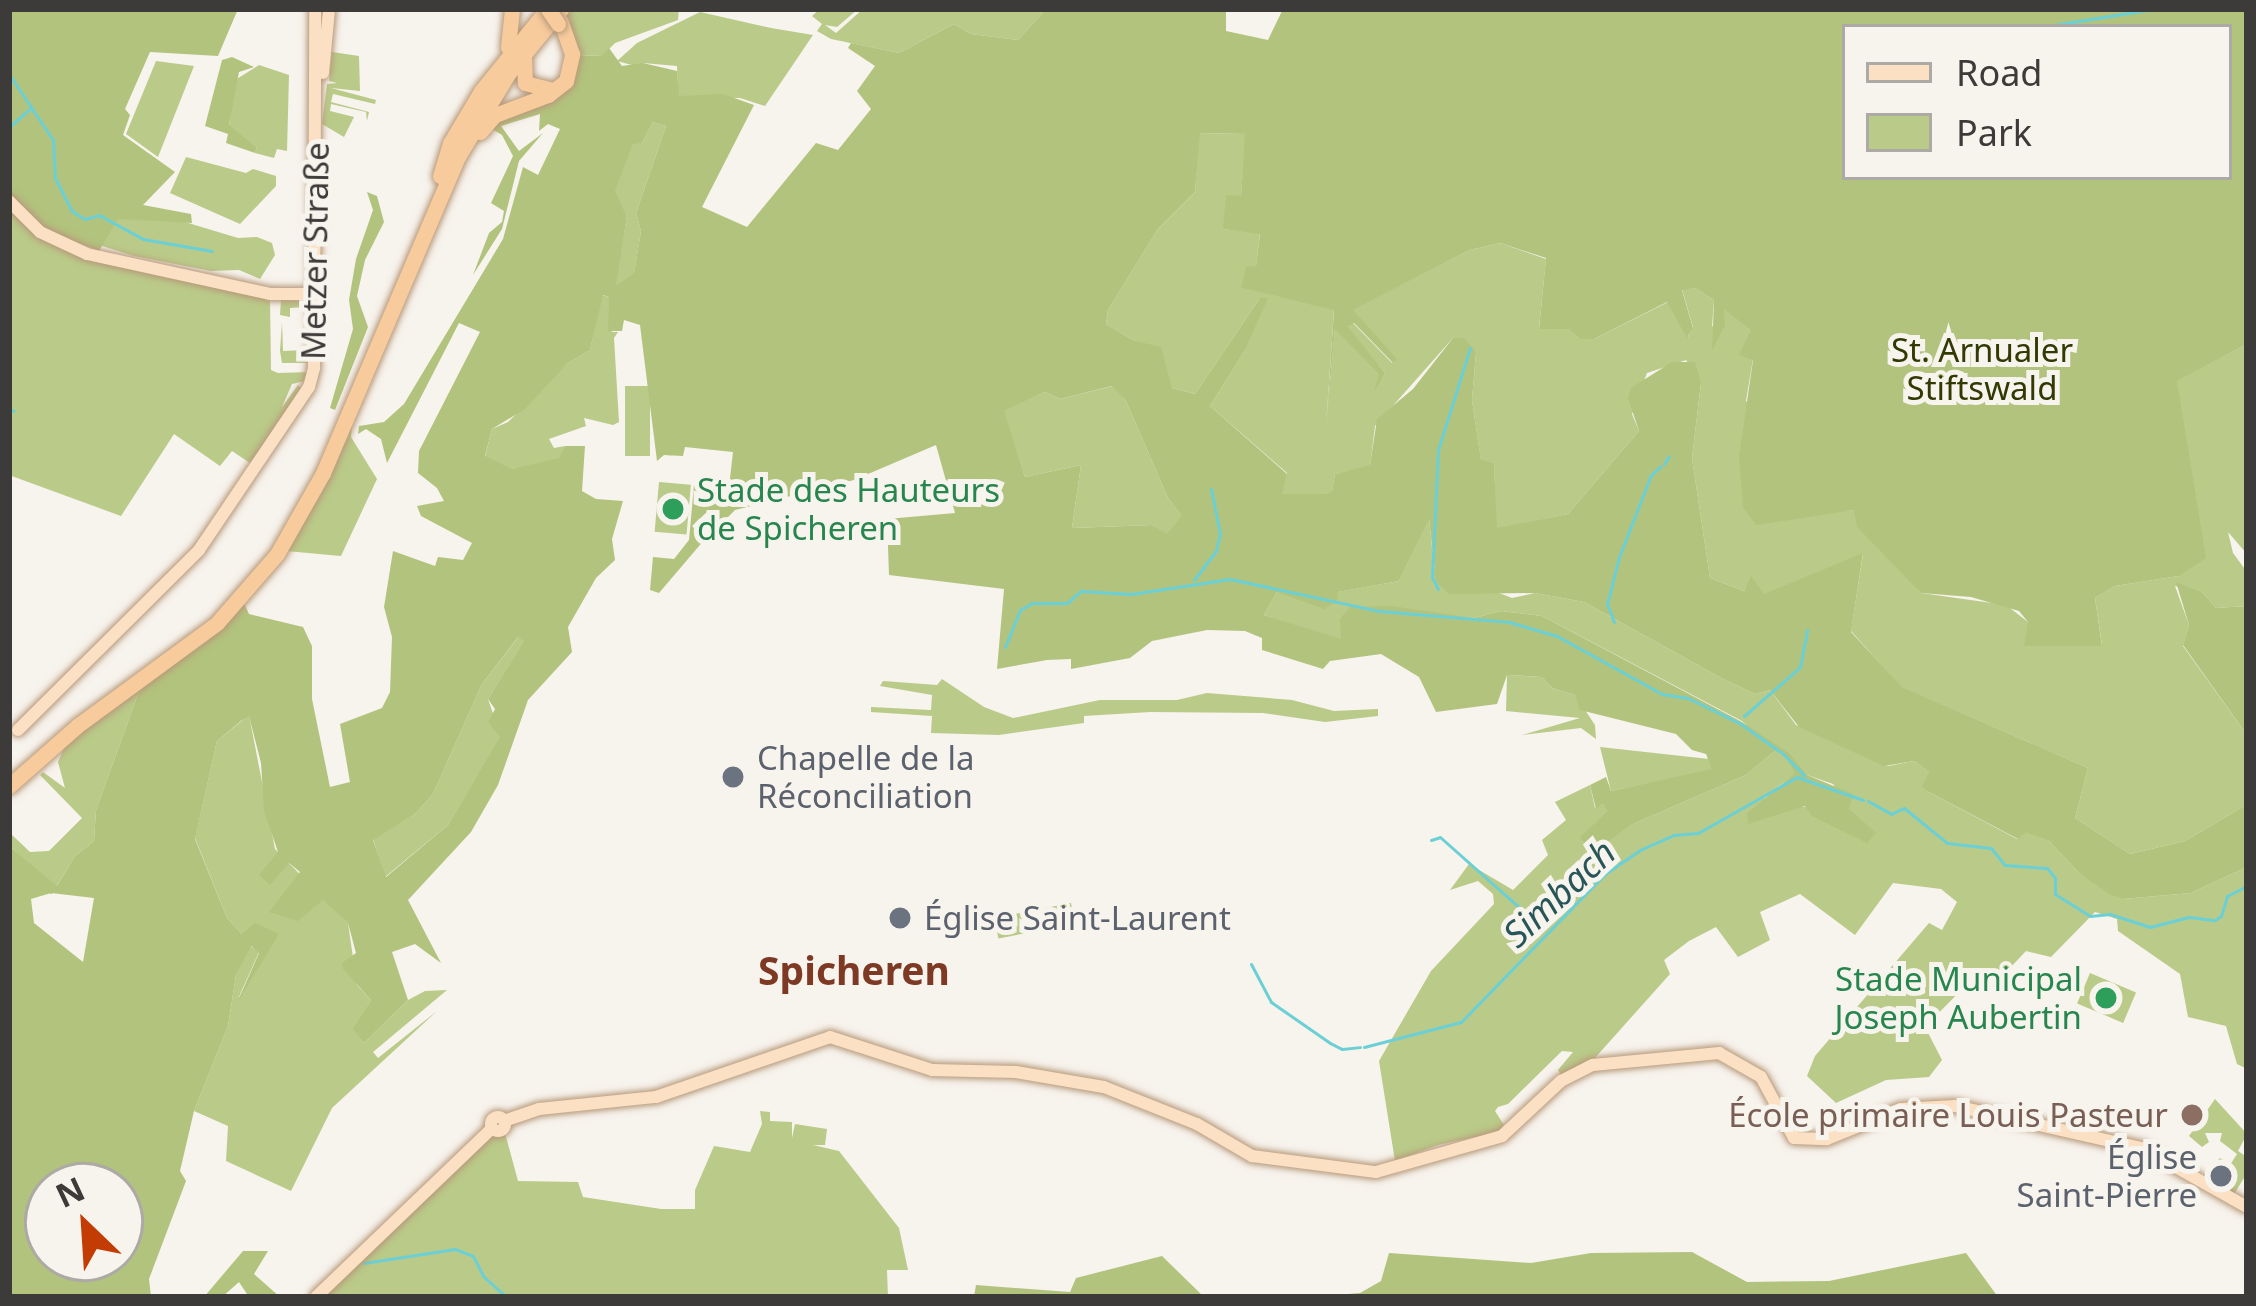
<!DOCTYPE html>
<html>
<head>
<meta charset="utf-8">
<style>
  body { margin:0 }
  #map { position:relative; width:2256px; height:1306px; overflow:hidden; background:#f7f3ed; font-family:"Noto Sans",sans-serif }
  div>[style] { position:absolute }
  .green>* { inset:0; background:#baca89; transform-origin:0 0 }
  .forest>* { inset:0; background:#b2c37d }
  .stream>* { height:3px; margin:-1.5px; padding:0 1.5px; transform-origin:1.5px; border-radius:1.5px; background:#6bd0d5 }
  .roads { filter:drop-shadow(0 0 3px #b7997a) drop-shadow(0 0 3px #b7997a) }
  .major>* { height:12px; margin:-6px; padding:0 6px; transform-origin:6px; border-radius:6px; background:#fbe0c4 }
  .major>.ring { margin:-6px; padding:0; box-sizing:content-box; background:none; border:12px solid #fbe0c4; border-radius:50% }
  .highway>* { height:15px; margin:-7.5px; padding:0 7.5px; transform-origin:7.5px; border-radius:7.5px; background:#f8cb9d }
  .bridges { filter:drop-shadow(0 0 3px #b7997a) drop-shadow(0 0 3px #b7997a) }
  .highway-bridge>* { height:15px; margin:-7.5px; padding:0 7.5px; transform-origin:7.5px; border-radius:7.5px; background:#f8cb9d }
  .dots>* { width:33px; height:33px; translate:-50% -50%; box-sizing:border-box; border:6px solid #f7f3ed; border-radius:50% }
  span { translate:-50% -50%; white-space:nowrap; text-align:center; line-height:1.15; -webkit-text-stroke:10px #f7f3ed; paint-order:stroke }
  .street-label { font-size:33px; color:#3d3b39 }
  .park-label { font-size:33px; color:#313a03 }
  .leisure-label { font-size:33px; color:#27864d }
  .left { translate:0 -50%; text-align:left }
  .right { translate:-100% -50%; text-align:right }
  .worship-label { font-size:33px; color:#5b616d }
  .education-label { font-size:33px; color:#785e54 }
  .water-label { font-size:36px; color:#285658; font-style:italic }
  .quarter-label { font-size:39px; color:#7d3924; font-weight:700 }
  .frame { position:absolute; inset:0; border:12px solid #3d3b39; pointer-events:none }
  .legend { position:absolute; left:1842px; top:24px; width:390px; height:156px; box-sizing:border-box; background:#f7f3ed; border:3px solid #ada9a5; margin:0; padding:15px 21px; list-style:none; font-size:36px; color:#3d3b39 }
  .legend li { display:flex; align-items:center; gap:24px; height:60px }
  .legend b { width:60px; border:3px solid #ada9a5 }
  .north { position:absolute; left:24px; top:1162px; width:120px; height:120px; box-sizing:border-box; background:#f7f3ed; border:3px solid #ada9a5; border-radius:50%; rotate:335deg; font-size:33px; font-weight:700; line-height:48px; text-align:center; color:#3d3b39 }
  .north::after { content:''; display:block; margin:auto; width:42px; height:54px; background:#c33c04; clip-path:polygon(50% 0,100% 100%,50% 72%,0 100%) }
</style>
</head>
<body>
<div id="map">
  <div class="green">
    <div style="clip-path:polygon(569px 9px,679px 9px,678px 20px,615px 43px,602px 56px,576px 55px,562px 15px)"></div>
    <div style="clip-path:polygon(820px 9px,858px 9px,837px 27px,825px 25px,836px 33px,863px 9px,1046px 9px,1018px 40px,971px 34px,954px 24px,899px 53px,831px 39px,817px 31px,822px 24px,812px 16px)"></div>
    <div style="clip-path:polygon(700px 12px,771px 28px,813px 35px,765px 106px,740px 98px,678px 97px,677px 66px,643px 63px,643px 68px,617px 61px,637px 43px)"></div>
    <div style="clip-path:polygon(332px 52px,359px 56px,360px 91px,331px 88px,376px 100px,375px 104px,333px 94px,331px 102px,369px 112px,367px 121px,366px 112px,331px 104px,330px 111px,354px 117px,344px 137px,322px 124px,327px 84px,337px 83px,329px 81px)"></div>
    <div style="clip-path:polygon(156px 61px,194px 66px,158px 157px,126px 134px)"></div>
    <div style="clip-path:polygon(259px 65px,289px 75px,287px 151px,277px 149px,274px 158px,255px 153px,257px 147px,229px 126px,235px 80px)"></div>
    <div style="clip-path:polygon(653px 122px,666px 126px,636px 213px,641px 231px,634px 274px,623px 287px,615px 286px,627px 216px,614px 191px,633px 143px,642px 143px)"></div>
    <div style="clip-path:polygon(1199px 133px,1246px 134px,1241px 196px,1223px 229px,1260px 233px,1256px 267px,1242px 288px,1334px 309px,1326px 426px,1335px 328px,1380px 374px,1378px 383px,1385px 373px,1347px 328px,1353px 323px,1392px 363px,1396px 359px,1352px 310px,1470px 250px,1500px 243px,1546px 259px,1539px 328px,1569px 329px,1594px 339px,1668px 302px,1688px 337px,1693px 327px,1682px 289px,1695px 288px,1714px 300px,1712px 327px,1724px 308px,1750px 330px,1740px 354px,1753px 359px,1746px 401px,1843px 511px,1854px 510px,1921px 593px,2006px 605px,2028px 622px,2102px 645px,2095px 598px,2115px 586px,2179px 576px,2176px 381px,2247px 344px,2247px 554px,2228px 532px,2233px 553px,2247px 572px,2247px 606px,2216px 608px,2203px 593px,2175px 586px,2189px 625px,2183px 646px,2247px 735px,2246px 805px,2185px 841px,2130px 854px,2075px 818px,2088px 768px,1901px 687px,1851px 631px,1863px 554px,1763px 595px,1751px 578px,1744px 591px,1710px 578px,1692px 458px,1701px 383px,1686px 360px,1647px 373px,1632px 414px,1639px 431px,1568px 514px,1496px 529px,1494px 463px,1481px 461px,1472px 400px,1476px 352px,1453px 338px,1375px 426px,1370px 466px,1335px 474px,1332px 492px,1326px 494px,1281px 494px,1287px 473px,1210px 406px,1244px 352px,1260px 298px,1195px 394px,1172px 388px,1135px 341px,1106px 324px,1108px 310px,1158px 229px,1195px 192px)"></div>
    <div style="clip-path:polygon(186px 157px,246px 173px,253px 169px,276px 176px,276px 186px,240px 224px,170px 193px)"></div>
    <div style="clip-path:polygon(9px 205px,39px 235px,77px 254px,270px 299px,271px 370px,278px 373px,310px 372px,309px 363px,282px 363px,280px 351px,282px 322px,283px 351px,306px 350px,305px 307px,290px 308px,290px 317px,280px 315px,281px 300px,307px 301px,311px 367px,309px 380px,292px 384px,282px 407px,298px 385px,304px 391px,291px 412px,246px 475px,281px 424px,250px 463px,232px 451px,220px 466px,174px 434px,121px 516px,9px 475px)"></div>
    <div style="clip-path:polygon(103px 217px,185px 222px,238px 238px,257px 237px,272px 243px,275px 255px,260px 279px,239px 270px,211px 271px,134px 256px,96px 244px)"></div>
    <div style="clip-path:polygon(602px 295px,609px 297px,612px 332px,618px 332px,614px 338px,619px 422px,613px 425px,584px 418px,586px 426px,549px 439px,554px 448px,565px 446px,560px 458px,535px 467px,511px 469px,485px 457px,492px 429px,508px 422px,568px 363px,590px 350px)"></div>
    <div style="left:625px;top:386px;width:25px;height:70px"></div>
    <div style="clip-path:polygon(1113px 386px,1126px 401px,1168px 498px,1183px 517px,1167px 535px,1152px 525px,1072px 528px,1081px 465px,1025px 477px,1003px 411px,1045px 392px,1060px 399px)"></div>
    <div style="clip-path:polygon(352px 423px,351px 437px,377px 479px,341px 556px,286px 551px)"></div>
    <div style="left:659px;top:482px;width:32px;height:50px;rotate:5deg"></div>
    <div style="clip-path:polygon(evenodd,1429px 518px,1434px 568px,1512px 598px,1535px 593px,1584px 602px,1723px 679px,1755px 694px,1770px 690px,1796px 725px,1888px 766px,1914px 761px,1929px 772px,1927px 791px,2017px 839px,2026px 831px,2049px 841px,2079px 873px,2123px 899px,2191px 893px,2247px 867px,2247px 1069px,2237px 1064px,2226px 1026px,2188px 1017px,2180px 974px,2118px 931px,2117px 919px,2095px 912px,2051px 957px,2026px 951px,1990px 989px,1971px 980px,1925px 1027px,1942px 1060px,1929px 1077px,1886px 1080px,1836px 1103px,1807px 1076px,1815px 1056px,1929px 923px,1942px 930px,1957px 902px,1941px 889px,1893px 883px,1855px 935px,1800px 894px,1760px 912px,1770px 940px,1738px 957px,1716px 927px,1689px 941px,1664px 960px,1670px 974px,1594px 1059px,1561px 1075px,1558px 1070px,1573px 1052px,1562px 1051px,1508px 1104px,1498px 1107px,1495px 1111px,1504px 1125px,1499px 1132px,1438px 1145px,1395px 1161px,1379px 1061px,1431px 971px,1494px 904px,1493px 894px,1478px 881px,1450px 890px,1469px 864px,1513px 890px,1548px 855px,1542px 840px,1566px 820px,1555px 802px,1590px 785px,1595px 808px,1602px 804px,1609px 811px,1592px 852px,1633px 824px,1746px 775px,1775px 751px,1742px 721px,1542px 616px,1501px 611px,1474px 618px,1442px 615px,1342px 640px,1264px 615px,1277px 592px,1337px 592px,1399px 581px,1429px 518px,1783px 752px,1807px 775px,1833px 784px,1849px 809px,1789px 806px,1748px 823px,1767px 795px,1796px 773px,1783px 752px)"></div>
    <div style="clip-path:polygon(519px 636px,525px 640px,488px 699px,501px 737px,448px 825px,385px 877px,373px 839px,415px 814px,433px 794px,482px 684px)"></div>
    <div style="clip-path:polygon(1507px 675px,1542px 677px,1552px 688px,1575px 695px,1595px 725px,1596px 739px,1581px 728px,1522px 735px,1580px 718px,1506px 711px)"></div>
    <div style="clip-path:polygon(942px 679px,984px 707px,1013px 718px,1100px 700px,1177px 700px,1207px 693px,1292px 700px,1334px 711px,1378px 709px,1378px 716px,1325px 722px,1263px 713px,1150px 712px,1084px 716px,1084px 723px,999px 735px,931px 733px,932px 716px,871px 712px,871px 707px,931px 710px,932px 695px,880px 686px,883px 681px,937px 685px)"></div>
    <div style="clip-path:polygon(142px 683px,96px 810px,94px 841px,75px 856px,52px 894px,50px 894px,55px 886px,9px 846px,9px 832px,30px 852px,49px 851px,82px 818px,40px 775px,43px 772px,65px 788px,58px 762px,68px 739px)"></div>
    <div style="clip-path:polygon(249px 715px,275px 849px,348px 923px,357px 985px,371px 1000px,354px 1029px,364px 1043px,408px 1000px,425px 991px,447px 990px,373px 1052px,378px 1058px,437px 1011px,332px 1108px,291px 1191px,226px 1161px,228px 1126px,194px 1111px,228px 1026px,236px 975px,245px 955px,250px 946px,259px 952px,238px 999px,278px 934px,242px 934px,227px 918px,195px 838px,217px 741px)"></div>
    <div style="clip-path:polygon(1600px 747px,1709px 759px,1713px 770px,1611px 791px)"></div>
    <div style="left:1071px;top:903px;width:21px;height:78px;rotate:79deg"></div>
    <div style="left:2090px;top:973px;width:50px;height:33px;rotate:23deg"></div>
    <div style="clip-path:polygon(2215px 1099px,2247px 1134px,2238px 1151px,2247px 1157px,2247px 1173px,2233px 1196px,2217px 1188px,2231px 1171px,2225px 1167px,2210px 1184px,2201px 1177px,2220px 1158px,2230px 1165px,2237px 1154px,2220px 1141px,2222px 1133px,2205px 1133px,2209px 1142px,2202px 1147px,2189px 1136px)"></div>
    <div style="clip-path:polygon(760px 1111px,770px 1112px,770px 1121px,792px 1122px,792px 1138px,795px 1124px,827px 1129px,825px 1145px,813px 1145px,839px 1151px,899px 1228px,908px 1270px,887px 1270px,888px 1297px,320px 1297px,489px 1134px,505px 1133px,518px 1181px,578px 1182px,583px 1197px,661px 1209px,695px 1209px,695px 1190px,714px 1146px,750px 1152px,762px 1124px)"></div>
  </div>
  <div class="forest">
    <div style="clip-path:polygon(9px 9px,238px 9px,218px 56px,150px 52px,125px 109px,130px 115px,123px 135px,175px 172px,143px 205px,191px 214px,192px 223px,118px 219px,99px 251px,43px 229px,30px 217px,9px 193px)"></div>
    <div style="clip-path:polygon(evenodd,1046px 9px,1226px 9px,1226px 31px,1268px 40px,1283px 9px,2247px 10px,2247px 344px,2177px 381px,2206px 558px,2179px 576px,2115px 586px,2095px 598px,2102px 646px,2024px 646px,2028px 622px,2019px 611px,1971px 597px,1921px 593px,1857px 527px,1854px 510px,1756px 525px,1743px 507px,1739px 457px,1753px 360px,1739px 355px,1750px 330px,1724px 309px,1725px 325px,1712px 351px,1714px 300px,1695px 288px,1682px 290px,1693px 328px,1687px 338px,1667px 302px,1594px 339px,1581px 339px,1569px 329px,1539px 329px,1546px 258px,1500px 243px,1470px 250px,1353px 310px,1397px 359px,1393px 363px,1354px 323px,1348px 327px,1385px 373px,1374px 392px,1379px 374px,1335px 329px,1326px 428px,1334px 310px,1241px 288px,1246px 267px,1256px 266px,1260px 234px,1223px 229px,1226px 195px,1241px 196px,1245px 134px,1200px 133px,1195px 192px,1158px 229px,1108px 310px,1106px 324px,1135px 341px,1161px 347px,1172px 388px,1195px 394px,1260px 298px,1268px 298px,1244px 352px,1210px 406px,1287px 474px,1282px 494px,1326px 494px,1332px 491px,1335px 474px,1370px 465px,1377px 419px,1413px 389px,1453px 338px,1464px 338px,1476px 352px,1472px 400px,1481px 460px,1494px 463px,1497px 528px,1568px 514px,1639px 431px,1628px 398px,1631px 388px,1672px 362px,1695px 362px,1701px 383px,1692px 458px,1710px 578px,1744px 591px,1751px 576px,1764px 594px,1863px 553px,1851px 632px,1902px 687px,2088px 768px,2075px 818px,2130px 854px,2185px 841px,2246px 805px,2247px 793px,2247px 867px,2191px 893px,2123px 899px,2109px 894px,2079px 873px,2049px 841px,2026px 832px,2018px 839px,1927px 791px,1922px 786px,1929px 772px,1914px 761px,1884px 766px,1799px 727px,1770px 690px,1755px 694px,1723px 679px,1584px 602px,1535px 593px,1449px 594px,1436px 582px,1429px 519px,1399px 581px,1338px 592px,1337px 601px,1324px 609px,1277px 592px,1264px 615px,1341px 639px,1340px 619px,1350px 607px,1391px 606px,1474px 618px,1501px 611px,1542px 616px,1742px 722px,1789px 753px,1807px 775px,1853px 794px,1849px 809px,1876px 833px,1867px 843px,1812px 816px,1805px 806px,1748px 824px,1747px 813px,1795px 773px,1783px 752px,1775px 751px,1746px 775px,1633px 824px,1592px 853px,1580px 837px,1608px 811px,1602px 804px,1596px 809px,1590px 785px,1606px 777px,1611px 791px,1712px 769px,1706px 754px,1692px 750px,1676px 734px,1580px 710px,1575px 695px,1552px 688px,1542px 677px,1507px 675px,1497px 704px,1436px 712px,1419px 677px,1381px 654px,1330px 661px,1323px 669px,1262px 650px,1262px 638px,1245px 631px,1207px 630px,1152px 641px,1130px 658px,1071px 669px,1071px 659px,1047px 660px,997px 669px,1004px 589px,889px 575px,887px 519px,955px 513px,936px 445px,854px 480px,735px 510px,721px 524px,708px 511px,692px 526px,705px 539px,659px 593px,650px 590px,653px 557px,674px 559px,689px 540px,694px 485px,729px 487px,733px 452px,685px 447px,683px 456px,664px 455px,657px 461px,640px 325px,624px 320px,622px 331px,608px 331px,609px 297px,603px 295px,590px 350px,568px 363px,525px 409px,492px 429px,485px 456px,512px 469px,559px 458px,565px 446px,585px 446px,582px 491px,596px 499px,623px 501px,612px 539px,615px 560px,596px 578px,568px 627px,572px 652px,528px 700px,498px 785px,471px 832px,408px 900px,441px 963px,415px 944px,392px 952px,408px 1000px,364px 1043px,353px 1029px,371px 1000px,343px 969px,342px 963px,356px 953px,348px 923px,323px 900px,298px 921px,269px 912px,300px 872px,289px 863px,270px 885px,259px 875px,278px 852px,264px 811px,261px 763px,249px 716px,241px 721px,217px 741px,195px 839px,227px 918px,242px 934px,255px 923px,279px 934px,237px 1003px,259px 953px,251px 946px,236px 975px,228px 1026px,194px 1111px,180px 1171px,186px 1181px,149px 1279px,151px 1297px,9px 1297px,9px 846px,57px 886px,75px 856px,94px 841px,96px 810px,142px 683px,243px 601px,249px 614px,303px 627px,312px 646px,312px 699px,330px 787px,350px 782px,340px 724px,382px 708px,390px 692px,392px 637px,384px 607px,393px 551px,435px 566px,438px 557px,463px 560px,472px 543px,421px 516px,417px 506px,444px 501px,437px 488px,418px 473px,419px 451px,480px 332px,459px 323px,387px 463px,381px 439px,366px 429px,358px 434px,359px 426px,384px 422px,404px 404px,503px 239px,523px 167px,538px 175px,560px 129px,548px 124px,539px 131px,540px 114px,501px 126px,519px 151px,543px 133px,519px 161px,502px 229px,473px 275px,489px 233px,502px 222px,504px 211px,491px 203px,513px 156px,502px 135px,487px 126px,550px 98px,576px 55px,601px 56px,609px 48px,622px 66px,643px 63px,677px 71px,679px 96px,723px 94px,754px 105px,702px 207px,747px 227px,816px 143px,838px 150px,871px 109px,857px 91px,875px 66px,848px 48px,851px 43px,899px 53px,954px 24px,971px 34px,1018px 40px,1046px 9px,1845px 27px,2229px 27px,2229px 177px,1845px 177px,1845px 27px,1046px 9px,653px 122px,666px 126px,636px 213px,641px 231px,634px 273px,616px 286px,627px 216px,615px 191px,633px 144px,642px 143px,653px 122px,1046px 9px,1112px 386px,1126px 401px,1168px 498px,1182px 516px,1167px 534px,1152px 525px,1072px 528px,1081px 465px,1025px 477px,1004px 411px,1045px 392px,1060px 399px,1112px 386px,1046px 9px,518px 637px,524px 641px,488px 699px,495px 709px,488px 722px,500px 737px,448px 825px,386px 877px,373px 840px,415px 814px,433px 794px,482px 684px,518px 637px,1046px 9px,51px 893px,94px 898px,83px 962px,34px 923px,31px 899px,51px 893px,1046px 9px,48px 1186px,120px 1186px,120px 1258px,48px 1258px,48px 1186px)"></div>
    <div style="clip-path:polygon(232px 57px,254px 67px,239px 72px,229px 125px,257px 147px,255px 153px,226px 143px,228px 134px,205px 126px,222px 60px)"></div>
    <div style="clip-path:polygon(367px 192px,377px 196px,384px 222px,365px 260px,357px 296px,368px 327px,335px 410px,330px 408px,353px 329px,349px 300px,356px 259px,373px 210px)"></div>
    <div style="clip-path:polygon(2176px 582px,2203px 593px,2216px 608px,2247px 606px,2247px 735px,2183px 645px,2189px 625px)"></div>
    <div style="clip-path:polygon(243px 1251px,268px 1251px,254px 1274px,280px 1297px,249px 1297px,239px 1282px,222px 1297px,204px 1297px)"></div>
    <div style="clip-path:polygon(1692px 1252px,1747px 1282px,1829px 1281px,1966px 1253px,1998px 1297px,1312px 1297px,1360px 1293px,1381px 1281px,1389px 1253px,1531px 1263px,1591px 1253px)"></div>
    <div style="clip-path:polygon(1162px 1256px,1204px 1297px,974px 1297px,976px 1285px,1070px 1292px,1076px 1278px)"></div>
  </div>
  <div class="stream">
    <div style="left:2041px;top:27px;width:114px;rotate:-9.1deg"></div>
    <div style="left:9px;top:74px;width:79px;rotate:56.3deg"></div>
    <div style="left:53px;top:140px;width:38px;rotate:87deg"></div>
    <div style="left:55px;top:178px;width:37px;rotate:63deg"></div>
    <div style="left:72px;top:211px;width:15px;rotate:32deg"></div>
    <div style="left:85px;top:219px;width:15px;rotate:-16deg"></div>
    <div style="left:99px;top:215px;width:50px;rotate:28.6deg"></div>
    <div style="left:143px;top:239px;width:70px;rotate:9.9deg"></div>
    <div style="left:9px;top:127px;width:28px;rotate:-41deg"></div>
    <div style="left:9px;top:409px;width:5px;rotate:22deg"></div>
    <div style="left:1664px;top:464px;width:9px;rotate:-58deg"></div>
    <div style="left:1194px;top:580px;width:36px;rotate:-53deg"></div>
    <div style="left:1216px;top:551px;width:17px;rotate:-77deg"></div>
    <div style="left:1220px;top:534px;width:46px;rotate:-101.3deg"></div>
    <div style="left:1438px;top:589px;width:13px;rotate:-117deg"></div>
    <div style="left:1432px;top:577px;width:127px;rotate:-87.3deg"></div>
    <div style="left:1438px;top:450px;width:107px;rotate:-72.6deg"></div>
    <div style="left:1614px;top:622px;width:19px;rotate:-111deg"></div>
    <div style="left:1607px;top:604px;width:49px;rotate:-75.7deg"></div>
    <div style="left:1619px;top:557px;width:88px;rotate:-68.7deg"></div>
    <div style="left:1651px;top:475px;width:13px;rotate:-42deg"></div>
    <div style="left:1005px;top:647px;width:40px;rotate:-68deg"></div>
    <div style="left:1020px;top:610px;width:14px;rotate:-30deg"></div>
    <div style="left:1032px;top:603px;width:35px"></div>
    <div style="left:1067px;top:603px;width:18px;rotate:-41deg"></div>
    <div style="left:1081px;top:591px;width:50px;rotate:3.4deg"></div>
    <div style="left:1131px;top:594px;width:100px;rotate:-8.6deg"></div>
    <div style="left:1230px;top:579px;width:152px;rotate:12.1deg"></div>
    <div style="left:1379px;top:611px;width:130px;rotate:4.8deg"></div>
    <div style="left:1509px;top:622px;width:50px;rotate:16.3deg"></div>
    <div style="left:1557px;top:636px;width:120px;rotate:28.9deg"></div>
    <div style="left:1662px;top:694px;width:26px;rotate:9deg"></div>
    <div style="left:1688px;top:698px;width:59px;rotate:26.1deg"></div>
    <div style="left:1741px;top:724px;width:47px;rotate:35.4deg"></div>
    <div style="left:1744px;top:716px;width:74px;rotate:-41.2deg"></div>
    <div style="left:1800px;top:667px;width:38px;rotate:-79deg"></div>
    <div style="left:1781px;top:752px;width:33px;rotate:45deg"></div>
    <div style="left:1868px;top:801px;width:26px;rotate:29deg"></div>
    <div style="left:1891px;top:814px;width:14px;rotate:-25deg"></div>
    <div style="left:1904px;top:808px;width:55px;rotate:39.1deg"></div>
    <div style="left:1947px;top:843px;width:44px;rotate:6.5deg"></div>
    <div style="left:1991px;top:848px;width:22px;rotate:51deg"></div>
    <div style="left:2005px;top:865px;width:42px;rotate:4.1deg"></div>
    <div style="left:2047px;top:868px;width:13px;rotate:51deg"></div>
    <div style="left:2055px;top:878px;width:16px;rotate:90deg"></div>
    <div style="left:2055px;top:894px;width:41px;rotate:32.2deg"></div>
    <div style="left:2090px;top:916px;width:20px;rotate:-6deg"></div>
    <div style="left:2110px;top:914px;width:42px;rotate:18deg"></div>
    <div style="left:2150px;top:927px;width:40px;rotate:-14.4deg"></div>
    <div style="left:2189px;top:917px;width:26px;rotate:7deg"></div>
    <div style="left:2215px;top:920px;width:7px;rotate:-34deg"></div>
    <div style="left:2221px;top:916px;width:21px;rotate:-73deg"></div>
    <div style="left:2227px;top:896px;width:22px;rotate:-27deg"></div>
    <div style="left:1431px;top:840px;width:9px;rotate:-18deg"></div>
    <div style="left:1440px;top:837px;width:119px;rotate:41.6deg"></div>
    <div style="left:1529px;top:916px;width:12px;rotate:-42deg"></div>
    <div style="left:1251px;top:964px;width:43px;rotate:62.2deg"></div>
    <div style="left:1271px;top:1002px;width:72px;rotate:34.8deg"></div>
    <div style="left:1330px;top:1043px;width:13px;rotate:27deg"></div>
    <div style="left:1342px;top:1049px;width:18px;rotate:-6deg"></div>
    <div style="left:1364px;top:1047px;width:100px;rotate:-14.5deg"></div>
    <div style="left:1461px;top:1022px;width:206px;rotate:-45.8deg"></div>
    <div style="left:1605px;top:874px;width:42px;rotate:-34.4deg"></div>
    <div style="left:1640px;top:850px;width:37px;rotate:-24deg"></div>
    <div style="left:1674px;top:835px;width:24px;rotate:-5deg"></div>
    <div style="left:1698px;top:833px;width:114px;rotate:-29.5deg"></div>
    <div style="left:1797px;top:777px;width:70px;rotate:19.2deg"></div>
    <div style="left:364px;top:1263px;width:92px;rotate:-8.7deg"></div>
    <div style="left:455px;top:1249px;width:19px;rotate:21deg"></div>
    <div style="left:473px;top:1256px;width:22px;rotate:63deg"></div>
    <div style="left:483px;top:1276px;width:31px;rotate:42deg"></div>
  </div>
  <div class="roads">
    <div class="major">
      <div style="left:323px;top:73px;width:64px;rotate:-84.6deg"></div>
      <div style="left:9px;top:201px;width:44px;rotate:45deg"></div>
      <div style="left:40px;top:232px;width:52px;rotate:25.1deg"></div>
      <div style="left:87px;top:254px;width:187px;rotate:12.3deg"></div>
      <div style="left:270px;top:294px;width:43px"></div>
      <div style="left:18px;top:730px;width:255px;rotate:-44.8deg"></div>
      <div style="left:199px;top:550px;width:197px;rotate:-56deg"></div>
      <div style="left:309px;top:387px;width:20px;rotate:-75deg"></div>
      <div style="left:314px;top:368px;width:359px;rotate:-89.8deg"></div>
      <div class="ring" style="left:491px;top:1117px;width:2px;height:2px"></div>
      <div style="left:504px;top:1121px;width:37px;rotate:-19deg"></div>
      <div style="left:539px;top:1109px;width:118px;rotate:-5.9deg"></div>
      <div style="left:656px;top:1097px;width:184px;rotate:-19deg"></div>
      <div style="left:830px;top:1037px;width:107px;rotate:17.9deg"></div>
      <div style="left:932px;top:1070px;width:84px;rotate:1.4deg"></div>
      <div style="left:1016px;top:1072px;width:89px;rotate:9.7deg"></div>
      <div style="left:1104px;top:1087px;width:100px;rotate:21.7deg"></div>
      <div style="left:1197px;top:1124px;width:64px;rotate:30.2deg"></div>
      <div style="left:1252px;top:1156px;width:125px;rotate:7.4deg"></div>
      <div style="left:1376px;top:1172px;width:131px;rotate:-15.9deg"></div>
      <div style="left:1502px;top:1136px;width:81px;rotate:-43deg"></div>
      <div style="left:1561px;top:1081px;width:36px;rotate:-27deg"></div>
      <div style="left:1593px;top:1065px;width:127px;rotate:-5.4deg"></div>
      <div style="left:1719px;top:1053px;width:48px;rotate:29.7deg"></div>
      <div style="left:1761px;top:1077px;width:69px;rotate:61.6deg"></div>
      <div style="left:1794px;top:1138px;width:33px;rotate:2deg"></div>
      <div style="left:1827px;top:1139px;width:80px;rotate:-22.1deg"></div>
      <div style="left:1901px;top:1109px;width:54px;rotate:-3.2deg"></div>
      <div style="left:1955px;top:1106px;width:192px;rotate:12.7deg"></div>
      <div style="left:2142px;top:1148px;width:120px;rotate:29.3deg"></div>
      <div style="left:316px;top:1297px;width:244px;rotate:-43.8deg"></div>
    </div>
    <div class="highway">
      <div style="left:508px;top:47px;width:38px;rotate:-84deg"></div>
      <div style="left:524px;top:57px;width:26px;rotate:88deg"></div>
      <div style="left:525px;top:83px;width:25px;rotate:14deg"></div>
      <div style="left:480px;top:132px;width:23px;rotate:-49deg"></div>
      <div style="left:495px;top:115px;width:57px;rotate:-20.7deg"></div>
      <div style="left:548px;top:95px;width:23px;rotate:-38deg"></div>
      <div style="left:566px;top:81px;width:28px;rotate:-77deg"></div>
      <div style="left:572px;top:54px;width:34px;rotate:-109deg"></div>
      <div style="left:440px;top:176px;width:34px;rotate:-73deg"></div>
      <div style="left:450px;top:143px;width:61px;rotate:-59.2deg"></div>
      <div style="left:481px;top:91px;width:94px;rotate:-51.1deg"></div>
      <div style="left:9px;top:786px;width:91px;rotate:-41.4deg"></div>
      <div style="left:77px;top:726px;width:174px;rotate:-36.3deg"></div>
      <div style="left:217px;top:623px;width:91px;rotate:-49deg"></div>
      <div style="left:277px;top:554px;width:93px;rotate:-60.4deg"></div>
      <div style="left:323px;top:473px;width:344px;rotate:-66.9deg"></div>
      <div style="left:458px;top:157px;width:97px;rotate:-58.9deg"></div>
      <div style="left:508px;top:74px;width:84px;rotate:-50.8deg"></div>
    </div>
  </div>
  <div class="bridges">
    <div class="highway-bridge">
      <div style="left:548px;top:9px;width:18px;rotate:56deg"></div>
    </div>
  </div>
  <div class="dots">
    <div style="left:673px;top:509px;background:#2e9e5b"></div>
    <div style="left:733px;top:777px;background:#6b7280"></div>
    <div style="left:900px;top:918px;background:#6b7280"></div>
    <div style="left:2106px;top:998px;background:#2e9e5b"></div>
    <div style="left:2192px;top:1115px;background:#8d6e63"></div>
    <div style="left:2221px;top:1176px;background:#6b7280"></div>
  </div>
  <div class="street-label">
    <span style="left:315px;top:251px;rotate:-89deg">Metzer Straße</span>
  </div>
  <div class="park-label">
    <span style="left:1982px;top:369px">St. Arnualer<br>Stiftswald</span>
  </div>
  <div class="leisure-label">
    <span class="left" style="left:697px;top:509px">Stade des Hauteurs<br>de Spicheren</span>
    <span class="right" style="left:2082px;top:998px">Stade Municipal<br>Joseph Aubertin</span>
  </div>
  <div class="worship-label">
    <span class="left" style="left:757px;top:777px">Chapelle de la<br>Réconciliation</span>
    <span class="left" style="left:924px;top:918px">Église Saint-Laurent</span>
    <span class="right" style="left:2197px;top:1176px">Église<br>Saint-Pierre</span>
  </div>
  <div class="education-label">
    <span class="right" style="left:2168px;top:1115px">École primaire Louis Pasteur</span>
  </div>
  <div class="water-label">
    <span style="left:1559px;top:893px;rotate:-43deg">Simbach</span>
  </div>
  <div class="quarter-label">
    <span style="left:854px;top:970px">Spicheren</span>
  </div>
  <div class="frame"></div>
  <ul class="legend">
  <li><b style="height:15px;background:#fbe0c4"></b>Road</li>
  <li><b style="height:33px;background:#baca89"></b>Park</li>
  </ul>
  <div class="north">N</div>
</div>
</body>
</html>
